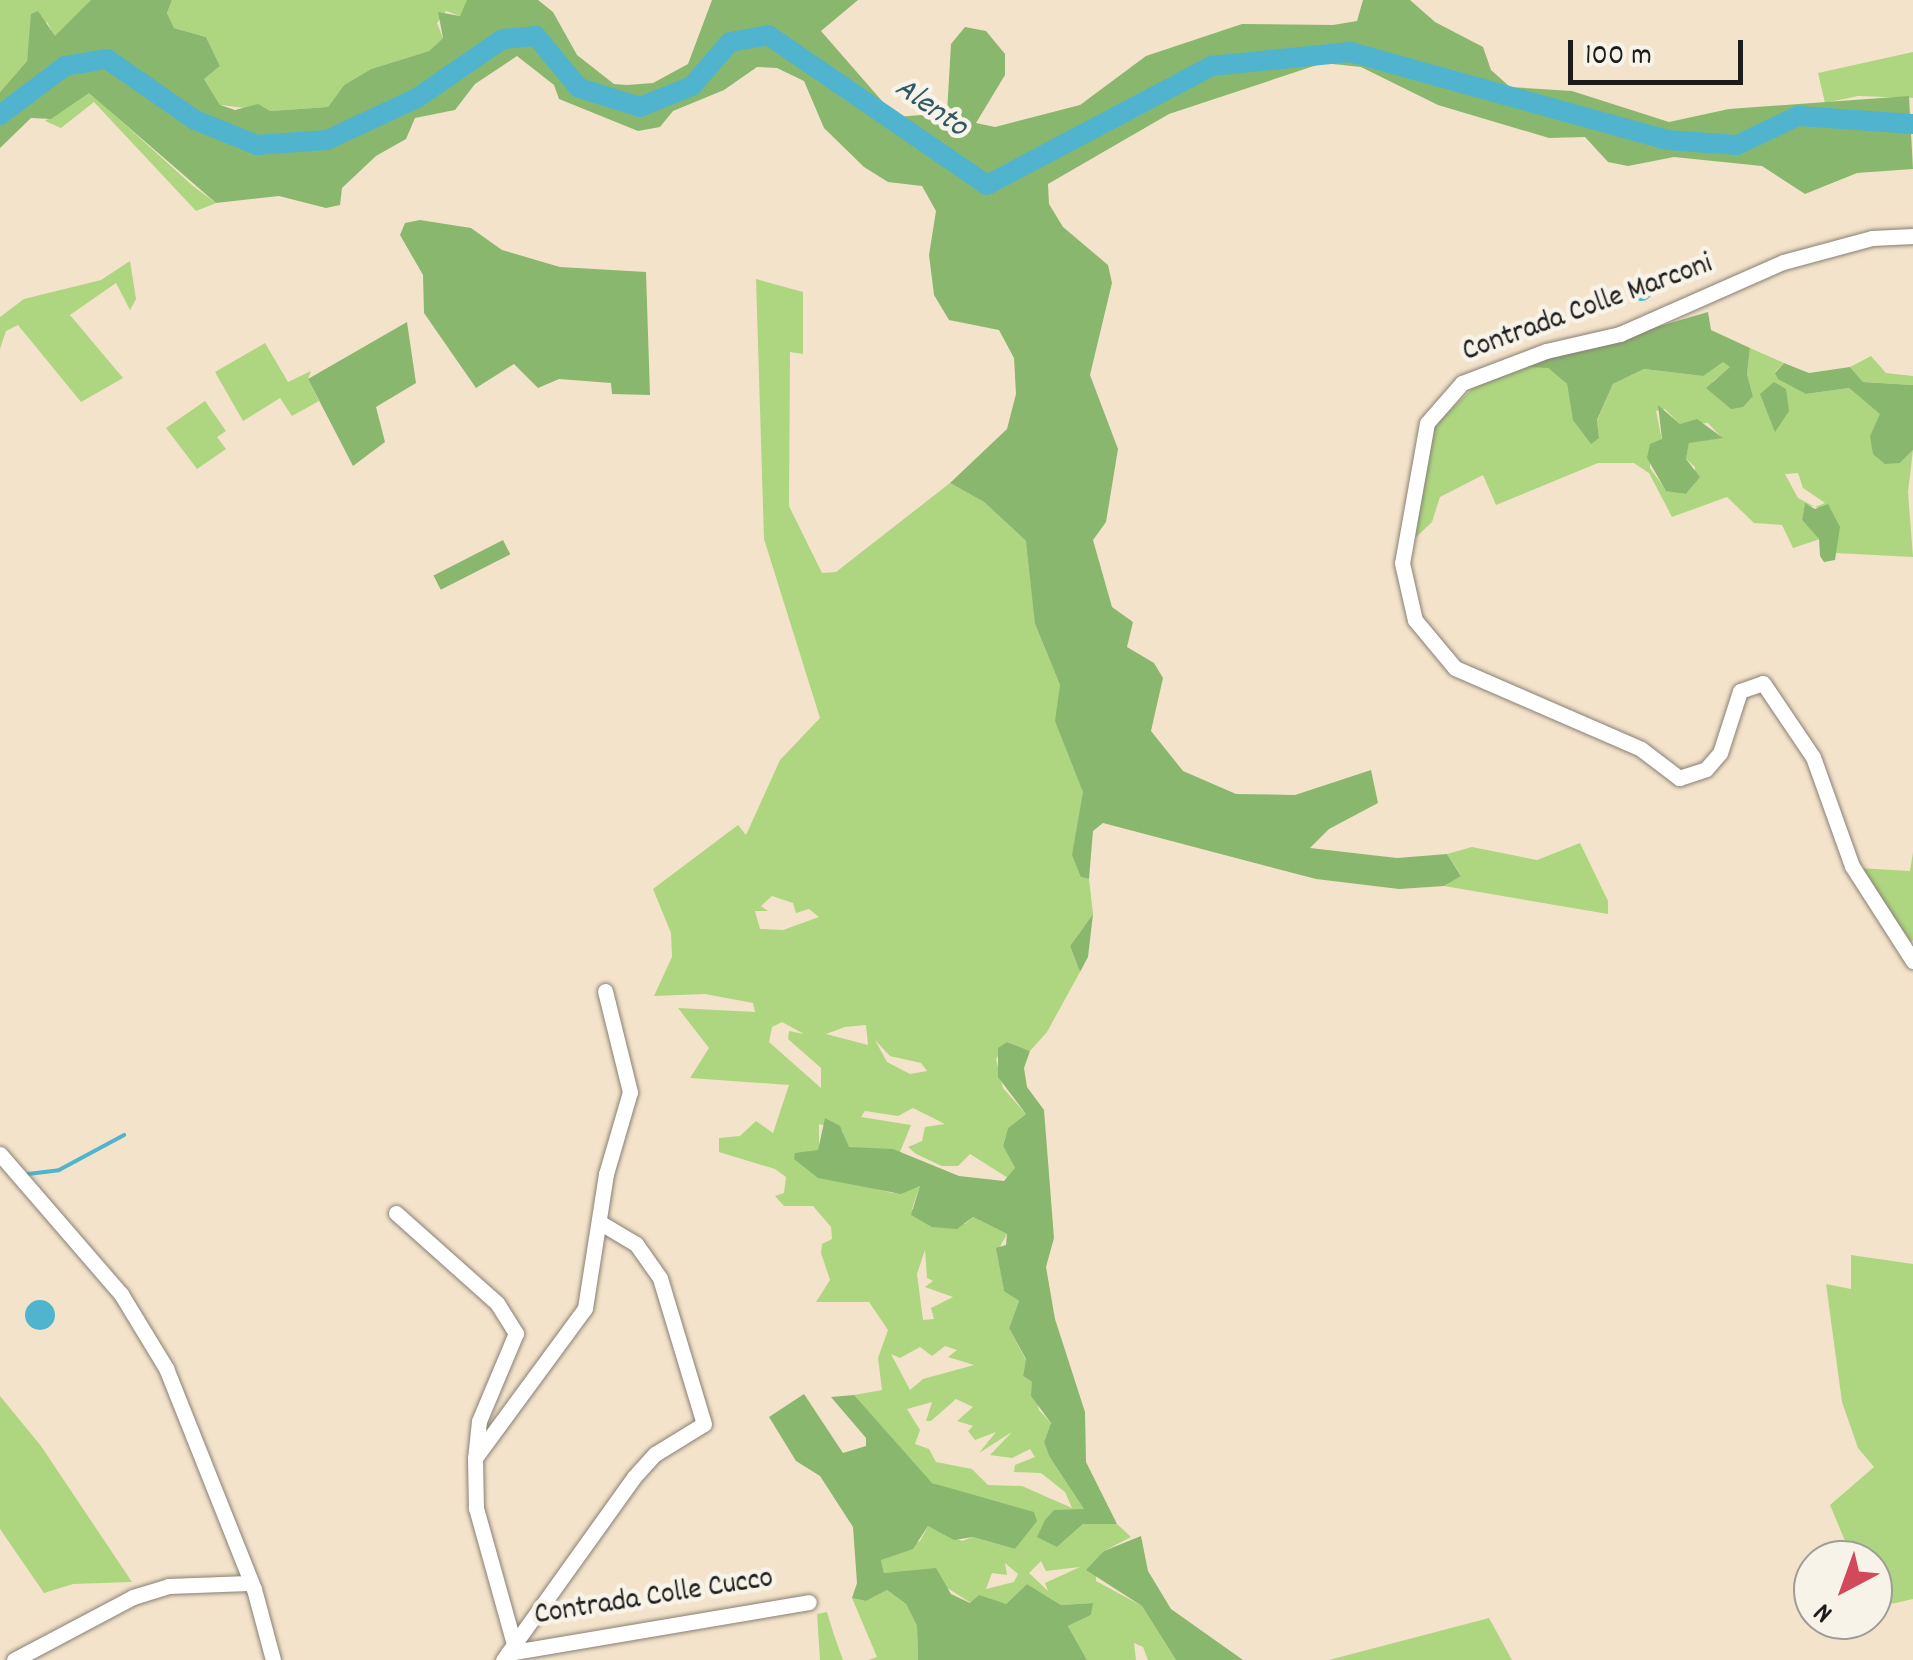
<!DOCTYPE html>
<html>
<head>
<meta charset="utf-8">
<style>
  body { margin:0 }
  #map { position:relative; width:1913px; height:1660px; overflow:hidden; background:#f4e3cb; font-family:Dekko,sans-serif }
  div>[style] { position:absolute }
  .green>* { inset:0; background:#aed680 }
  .forest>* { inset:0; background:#8ab76e; transform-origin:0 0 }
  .water>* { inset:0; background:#50b4ce }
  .round { border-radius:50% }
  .stream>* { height:4px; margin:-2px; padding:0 2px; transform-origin:2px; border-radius:2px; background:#50b4ce }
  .river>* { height:20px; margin:-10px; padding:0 10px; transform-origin:10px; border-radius:10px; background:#50b4ce }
  .roads { filter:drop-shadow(0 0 2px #888074) drop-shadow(0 0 2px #888074) }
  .minor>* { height:15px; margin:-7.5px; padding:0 7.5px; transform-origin:7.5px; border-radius:7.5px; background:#fff }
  span { translate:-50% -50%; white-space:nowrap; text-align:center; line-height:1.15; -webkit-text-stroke:9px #f7f3e8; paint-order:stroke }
  .street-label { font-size:30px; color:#1c1c1c }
  .water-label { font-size:32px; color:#315963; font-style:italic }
  .north { position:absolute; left:1793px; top:1540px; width:100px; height:100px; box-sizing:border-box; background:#f7f3e8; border:2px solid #9f9d96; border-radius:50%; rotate:221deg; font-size:28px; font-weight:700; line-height:40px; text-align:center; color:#1c1c1c }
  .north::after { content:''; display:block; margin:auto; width:35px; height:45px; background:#d1495b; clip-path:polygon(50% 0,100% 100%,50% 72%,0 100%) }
  .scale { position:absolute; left:1568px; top:40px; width:175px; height:45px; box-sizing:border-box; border:5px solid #1c1c1c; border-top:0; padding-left:12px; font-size:30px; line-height:35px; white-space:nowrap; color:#1c1c1c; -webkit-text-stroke:8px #f7f3e8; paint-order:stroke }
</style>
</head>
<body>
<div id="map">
  <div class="green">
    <div style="clip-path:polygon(0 0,91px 0,69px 29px,55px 37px,47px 22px,30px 36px,27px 61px,0 92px)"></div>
    <div style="clip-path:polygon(172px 0,467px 0,468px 1px,460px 16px,446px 11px,437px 23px,443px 38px,429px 51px,371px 69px,344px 85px,328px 107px,271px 111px,220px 105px,204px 79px,220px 66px,206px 37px,174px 28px,167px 13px)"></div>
    <div style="clip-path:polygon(1913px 52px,1913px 98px,1858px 96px,1825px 103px,1818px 73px)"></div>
    <div style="clip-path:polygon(89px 92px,193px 186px,216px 203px,196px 211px,94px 102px,61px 128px,45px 121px)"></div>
    <div style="clip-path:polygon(130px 261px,136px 299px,130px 310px,116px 283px,70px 315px,123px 378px,81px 402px,18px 325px,6px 331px,0 349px,0 317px,24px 299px,101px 280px)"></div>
    <div style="clip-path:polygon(evenodd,756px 279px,803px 292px,803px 354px,790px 352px,789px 506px,822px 573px,836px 572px,950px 483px,984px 502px,1026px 541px,1034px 569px,1035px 624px,1060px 685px,1083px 792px,1081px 877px,1089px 879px,1093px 914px,1070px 946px,1080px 972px,1047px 1032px,1030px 1051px,1007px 1042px,996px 1059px,1003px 1088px,1026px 1114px,1008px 1128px,1003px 1146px,1015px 1168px,1008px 1178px,970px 1154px,958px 1166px,942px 1166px,916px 1154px,908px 1147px,922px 1141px,925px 1127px,945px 1124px,913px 1108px,898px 1116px,865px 1111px,861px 1117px,911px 1125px,900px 1152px,848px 1147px,842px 1130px,819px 1124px,819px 1150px,807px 1156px,838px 1179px,892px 1193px,920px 1186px,912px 1209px,965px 1224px,973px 1217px,1007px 1234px,997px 1252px,1004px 1290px,1019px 1301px,1009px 1328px,1026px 1360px,1023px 1376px,1032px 1382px,1039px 1410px,1051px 1423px,1044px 1442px,1049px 1456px,1085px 1510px,1054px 1510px,1057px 1547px,1083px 1524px,1117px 1524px,1131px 1537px,1104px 1551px,1096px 1562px,1096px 1581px,1142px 1606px,1176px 1660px,1148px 1660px,1143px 1647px,1134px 1643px,1136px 1660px,1087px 1660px,1068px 1626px,1091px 1615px,1092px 1603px,1061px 1605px,1027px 1584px,1006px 1604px,971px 1603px,922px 1572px,884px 1573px,881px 1560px,920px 1541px,928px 1526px,962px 1541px,973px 1537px,1015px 1549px,1029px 1529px,1008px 1509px,932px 1483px,863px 1411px,854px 1395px,882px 1390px,878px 1358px,888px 1330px,869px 1302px,816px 1302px,830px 1280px,821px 1253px,822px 1244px,832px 1239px,831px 1227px,813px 1206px,784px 1206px,775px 1196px,784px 1193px,786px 1177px,775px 1169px,719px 1152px,719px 1138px,740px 1136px,756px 1121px,773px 1133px,789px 1085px,690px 1078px,709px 1048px,678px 1008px,755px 1012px,753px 1003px,705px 994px,654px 996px,672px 957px,671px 933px,653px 889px,738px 825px,746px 835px,780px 760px,820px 718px,764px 539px,756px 279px,772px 896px,793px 903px,796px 913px,809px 909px,819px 917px,783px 930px,760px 929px,755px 911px,768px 911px,761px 906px,772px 896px,756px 279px,782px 1022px,804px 1034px,789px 1031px,788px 1039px,821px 1068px,821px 1088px,769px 1042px,772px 1027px,782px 1022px,756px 279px,866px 1025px,868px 1045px,826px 1034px,845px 1027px,866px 1025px,756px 279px,875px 1040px,890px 1056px,921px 1063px,927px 1071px,910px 1074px,887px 1062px,875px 1040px,756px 279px,925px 1250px,927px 1278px,933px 1281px,925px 1287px,953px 1297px,931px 1308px,934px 1319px,923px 1320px,917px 1274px,925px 1250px,756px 279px,945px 1346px,957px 1350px,948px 1357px,974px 1365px,923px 1379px,910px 1390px,891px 1354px,900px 1358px,920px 1347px,932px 1356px,945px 1346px,756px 279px,956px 1399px,973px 1407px,957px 1421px,973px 1426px,968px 1431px,975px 1440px,996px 1432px,979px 1453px,1012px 1432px,990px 1455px,1012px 1458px,1030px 1449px,1035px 1457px,1015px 1465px,1014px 1472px,1041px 1473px,1065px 1492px,1072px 1508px,1022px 1486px,988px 1485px,972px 1469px,936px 1462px,929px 1449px,915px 1444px,920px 1430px,907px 1409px,932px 1402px,926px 1421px,931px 1421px,956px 1399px,756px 279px,1041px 1561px,1046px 1571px,1080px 1567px,1045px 1583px,1048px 1591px,1029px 1573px,1041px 1561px,756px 279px,1005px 1563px,1018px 1574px,1014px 1582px,986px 1589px,992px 1573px,1007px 1575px,1005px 1563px)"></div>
    <div style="clip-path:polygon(265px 343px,288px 382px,311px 371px,308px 379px,319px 401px,292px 416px,280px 398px,243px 421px,215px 372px)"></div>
    <div style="clip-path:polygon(evenodd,1750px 348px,1784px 363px,1775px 372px,1806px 394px,1849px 388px,1881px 414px,1870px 436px,1900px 463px,1913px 450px,1908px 492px,1913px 557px,1835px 553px,1832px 512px,1805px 504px,1802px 520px,1820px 539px,1793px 548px,1782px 525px,1754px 523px,1727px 497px,1672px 517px,1649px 473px,1634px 463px,1598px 463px,1496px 505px,1483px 475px,1440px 497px,1432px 522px,1415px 538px,1430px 430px,1476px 385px,1519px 367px,1548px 368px,1567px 384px,1571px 406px,1599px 438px,1597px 421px,1613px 384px,1644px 369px,1703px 376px,1722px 361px,1731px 367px,1712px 382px,1753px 396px,1747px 374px,1750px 348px,1665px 409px,1680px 424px,1708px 423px,1722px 438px,1689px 442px,1686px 459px,1695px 467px,1695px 483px,1686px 494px,1666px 490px,1650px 468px,1650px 445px,1662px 440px,1656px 411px,1665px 409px,1750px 348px,1798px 473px,1803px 488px,1825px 503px,1815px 507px,1798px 498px,1785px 474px,1798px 473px)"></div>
    <div style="clip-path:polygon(1871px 356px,1886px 373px,1913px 376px,1913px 385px,1863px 382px,1850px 367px)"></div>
    <div style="clip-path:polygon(205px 401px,226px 431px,217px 437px,226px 449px,197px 469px,166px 428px)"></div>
    <div style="clip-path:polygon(1580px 843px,1608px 901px,1608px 914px,1444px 886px,1461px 875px,1447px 854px,1472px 847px,1537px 860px)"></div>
    <div style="clip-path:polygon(1913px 852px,1913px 940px,1911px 942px,1859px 868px,1910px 871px)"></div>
    <div style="clip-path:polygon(1851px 1255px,1913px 1264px,1913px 1599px,1873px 1608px,1873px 1560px,1853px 1560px,1830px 1505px,1874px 1467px,1858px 1448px,1842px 1402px,1826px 1284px,1851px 1289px)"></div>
    <div style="clip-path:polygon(0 1396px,41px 1446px,132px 1582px,73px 1584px,44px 1593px,0 1529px)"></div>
    <div style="clip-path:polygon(887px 1590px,906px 1604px,917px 1626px,918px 1660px,868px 1660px,877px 1657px,852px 1598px,866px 1601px)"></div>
    <div style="clip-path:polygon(827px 1612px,834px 1635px,843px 1660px,820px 1660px,817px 1614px)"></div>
    <div style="clip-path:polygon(1489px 1618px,1512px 1660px,1329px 1660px)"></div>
  </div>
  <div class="forest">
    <div style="clip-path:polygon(91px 0,172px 0,167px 13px,174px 28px,206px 37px,220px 66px,204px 79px,220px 105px,235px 110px,258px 104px,270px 111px,328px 107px,344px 85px,371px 69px,429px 51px,443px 38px,438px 12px,460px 16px,467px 0,538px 0,553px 12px,577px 55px,614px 84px,627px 85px,653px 83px,688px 64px,712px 0,858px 0,821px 31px,896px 117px,947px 113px,951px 44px,965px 27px,986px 31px,1005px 54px,1005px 75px,976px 123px,995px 127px,1080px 105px,1146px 56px,1242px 24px,1333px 25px,1357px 21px,1363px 0,1410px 0,1435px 22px,1483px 47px,1491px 70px,1510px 87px,1572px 91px,1669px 122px,1729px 109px,1909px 96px,1913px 169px,1857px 173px,1805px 194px,1762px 166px,1674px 157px,1628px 166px,1608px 162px,1585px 137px,1549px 138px,1438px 105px,1361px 67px,1323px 63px,1169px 114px,1048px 184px,1049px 204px,1063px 227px,1108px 265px,1112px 283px,1090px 375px,1118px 449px,1106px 522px,1093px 540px,1112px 607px,1133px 622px,1127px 647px,1154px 663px,1163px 678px,1151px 731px,1183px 771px,1236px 794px,1295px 795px,1371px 770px,1378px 803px,1329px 829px,1310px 848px,1397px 858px,1447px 854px,1461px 876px,1444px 886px,1399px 889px,1316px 879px,1103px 823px,1093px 831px,1089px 879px,1081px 877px,1072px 855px,1083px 792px,1055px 721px,1060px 685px,1035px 624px,1026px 541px,984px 502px,950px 483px,1007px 429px,1016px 394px,1014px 358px,999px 330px,949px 320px,934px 295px,929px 255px,936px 211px,922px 186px,888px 182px,864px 167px,824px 128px,804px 81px,777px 68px,757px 67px,724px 90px,673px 111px,660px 127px,638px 131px,559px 99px,554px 85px,517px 56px,475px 84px,455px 110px,415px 118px,406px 139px,376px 156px,342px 188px,340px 205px,326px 208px,279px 196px,216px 203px,89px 93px,51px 119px,31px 118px,0 148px,0 92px,27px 61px,31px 14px,38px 11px,55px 36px)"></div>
    <div style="clip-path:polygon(420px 220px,471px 228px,502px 250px,560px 267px,646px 272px,650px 395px,612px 394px,611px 383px,559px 379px,538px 388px,514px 364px,476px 388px,424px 313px,423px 275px,400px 235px,405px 223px)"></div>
    <div style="clip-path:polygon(1708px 312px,1711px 330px,1750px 348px,1747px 374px,1753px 396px,1743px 407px,1731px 409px,1706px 388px,1730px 367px,1723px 362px,1703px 376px,1644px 369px,1613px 384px,1597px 420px,1599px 438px,1591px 444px,1573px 420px,1567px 384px,1548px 368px,1519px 367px)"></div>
    <div style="clip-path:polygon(407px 322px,416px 383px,376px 407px,385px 442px,353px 466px,308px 379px)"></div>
    <div style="clip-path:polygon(1784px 363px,1809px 373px,1850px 367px,1863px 382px,1913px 385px,1913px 450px,1900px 463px,1885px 464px,1873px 454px,1870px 436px,1880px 414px,1849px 388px,1806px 394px,1778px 379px,1775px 373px)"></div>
    <div style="clip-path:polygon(1774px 382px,1786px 389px,1789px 411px,1775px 432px,1760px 394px)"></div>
    <div style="clip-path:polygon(1658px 405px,1680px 424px,1697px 419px,1723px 438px,1689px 443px,1686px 459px,1700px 477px,1686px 494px,1666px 491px,1647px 458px,1650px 444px,1662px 439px)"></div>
    <div style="clip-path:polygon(1805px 503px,1815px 509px,1828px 504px,1840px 527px,1835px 560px,1824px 562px,1820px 556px,1819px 539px,1802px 520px)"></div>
    <div style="left:503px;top:540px;width:16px;height:78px;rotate:63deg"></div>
    <div style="clip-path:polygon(1093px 914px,1088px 957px,1080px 972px,1070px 946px)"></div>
    <div style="clip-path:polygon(1007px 1042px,1030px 1051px,1024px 1068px,1027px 1087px,1044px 1110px,1054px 1238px,1046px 1267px,1055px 1319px,1085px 1412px,1086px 1462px,1117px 1524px,1083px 1524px,1057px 1547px,1037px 1537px,1045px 1520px,1054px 1510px,1084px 1509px,1049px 1456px,1044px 1442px,1051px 1423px,1031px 1396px,1032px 1382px,1023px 1376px,1026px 1359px,1009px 1328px,1019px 1301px,1004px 1291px,996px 1248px,1006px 1245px,1007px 1234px,973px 1217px,957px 1229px,932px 1227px,911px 1215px,920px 1186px,901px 1194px,818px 1178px,794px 1159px,795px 1153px,818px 1150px,825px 1118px,840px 1126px,849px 1147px,893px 1149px,959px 1176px,1004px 1181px,1015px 1168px,1003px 1146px,1008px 1128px,1026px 1114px,998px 1077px,998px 1048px)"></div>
    <div style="clip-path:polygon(804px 1394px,843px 1453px,866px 1446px,866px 1438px,831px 1397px,854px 1395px,932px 1483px,1034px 1512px,1037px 1521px,1015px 1549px,973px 1537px,954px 1540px,928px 1526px,913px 1549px,881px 1560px,884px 1573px,936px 1568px,951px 1594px,970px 1603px,979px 1595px,1006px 1604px,1027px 1584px,1061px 1605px,1093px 1603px,1091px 1615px,1068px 1626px,1087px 1660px,918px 1660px,917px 1626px,906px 1604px,887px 1590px,866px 1601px,852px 1598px,857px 1583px,853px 1527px,820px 1476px,796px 1461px,769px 1417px)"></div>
    <div style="clip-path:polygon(1141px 1536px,1148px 1571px,1171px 1609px,1243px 1660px,1176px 1660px,1142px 1606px,1086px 1570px,1104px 1551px)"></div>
  </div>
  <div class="water">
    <div class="round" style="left:1629px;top:277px;width:24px;height:24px"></div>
    <div class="round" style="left:25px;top:1300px;width:30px;height:30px"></div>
  </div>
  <div class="stream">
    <div style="left:28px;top:1174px;width:31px;rotate:-7deg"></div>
    <div style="left:59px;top:1170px;width:74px;rotate:-28.3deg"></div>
  </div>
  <div class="river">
    <div style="left:0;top:115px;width:81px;rotate:-37deg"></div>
    <div style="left:65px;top:66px;width:43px;rotate:-9.5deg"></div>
    <div style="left:107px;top:59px;width:107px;rotate:34.7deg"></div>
    <div style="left:195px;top:120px;width:67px;rotate:22deg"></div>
    <div style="left:257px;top:145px;width:70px;rotate:-4.1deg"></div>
    <div style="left:327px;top:140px;width:99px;rotate:-25deg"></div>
    <div style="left:417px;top:98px;width:104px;rotate:-34.5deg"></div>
    <div style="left:503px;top:39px;width:33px;rotate:-5deg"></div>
    <div style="left:536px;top:36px;width:67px;rotate:50.4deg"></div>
    <div style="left:579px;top:88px;width:64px;rotate:17.3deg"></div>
    <div style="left:640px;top:107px;width:56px;rotate:-22deg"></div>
    <div style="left:692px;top:86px;width:58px;rotate:-49.2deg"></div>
    <div style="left:730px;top:42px;width:39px;rotate:-10deg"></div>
    <div style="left:768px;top:35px;width:265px;rotate:34.4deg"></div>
    <div style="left:987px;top:185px;width:255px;rotate:-27.9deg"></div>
    <div style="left:1212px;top:66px;width:139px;rotate:-5.8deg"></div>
    <div style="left:1350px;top:52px;width:329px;rotate:15.5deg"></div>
    <div style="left:1667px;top:140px;width:70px;rotate:4.1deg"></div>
    <div style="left:1737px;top:145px;width:68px;rotate:-25.4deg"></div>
    <div style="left:1798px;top:116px;width:115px;rotate:4deg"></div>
  </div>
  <div class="roads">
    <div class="minor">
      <div style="left:1913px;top:236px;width:41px;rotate:177.2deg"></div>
      <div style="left:1872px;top:238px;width:92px;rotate:164.9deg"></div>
      <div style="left:1783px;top:262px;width:178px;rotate:156.2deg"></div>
      <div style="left:1620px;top:334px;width:76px;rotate:167.1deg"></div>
      <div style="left:1546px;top:351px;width:90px;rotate:159.1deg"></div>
      <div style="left:1462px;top:383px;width:53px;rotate:131.2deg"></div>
      <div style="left:1427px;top:423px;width:142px;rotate:100.1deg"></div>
      <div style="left:1402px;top:563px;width:58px;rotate:77.2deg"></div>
      <div style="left:1415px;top:620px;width:62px;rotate:50.2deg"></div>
      <div style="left:1455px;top:668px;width:203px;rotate:23.5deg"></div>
      <div style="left:1641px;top:749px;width:48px;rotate:37.3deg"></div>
      <div style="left:1679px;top:778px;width:28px;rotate:-18deg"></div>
      <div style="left:1706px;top:769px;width:21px;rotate:-49deg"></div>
      <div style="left:1720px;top:753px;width:65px;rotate:-72.1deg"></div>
      <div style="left:1740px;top:691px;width:24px;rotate:-19deg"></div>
      <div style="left:1763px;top:683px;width:89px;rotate:56deg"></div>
      <div style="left:1813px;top:757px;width:116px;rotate:70.3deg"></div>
      <div style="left:1852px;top:866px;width:113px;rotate:57.3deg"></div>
      <div style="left:0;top:1154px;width:185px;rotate:49.2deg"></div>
      <div style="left:121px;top:1294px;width:87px;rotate:58.7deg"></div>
      <div style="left:166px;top:1368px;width:238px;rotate:68.3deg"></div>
      <div style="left:254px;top:1589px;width:73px;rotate:75deg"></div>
      <div style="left:396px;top:1213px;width:135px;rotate:41.7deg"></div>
      <div style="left:497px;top:1303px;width:36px;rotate:58deg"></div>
      <div style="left:516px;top:1333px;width:95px;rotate:112.8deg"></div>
      <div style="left:479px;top:1421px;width:37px;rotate:96deg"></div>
      <div style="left:475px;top:1458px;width:50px;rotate:88.9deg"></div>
      <div style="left:476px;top:1508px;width:141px;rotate:74.4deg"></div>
      <div style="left:475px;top:1458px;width:186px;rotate:-53.7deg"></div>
      <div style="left:585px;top:1308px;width:136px;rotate:-81.1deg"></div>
      <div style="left:606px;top:1174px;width:85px;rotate:-73.7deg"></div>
      <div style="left:630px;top:1092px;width:104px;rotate:-103.9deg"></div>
      <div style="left:508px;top:1653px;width:305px;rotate:-9.6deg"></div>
      <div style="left:14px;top:1660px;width:135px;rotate:-27.9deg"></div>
      <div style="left:133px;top:1597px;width:37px;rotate:-17deg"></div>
      <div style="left:168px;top:1586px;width:81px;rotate:-2.1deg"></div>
      <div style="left:503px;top:1660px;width:225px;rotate:-54.4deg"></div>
      <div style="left:634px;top:1477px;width:31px;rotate:-48deg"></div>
      <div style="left:655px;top:1454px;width:57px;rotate:-31.5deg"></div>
      <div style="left:704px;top:1424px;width:152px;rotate:-106.8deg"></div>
      <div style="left:660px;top:1278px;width:42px;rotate:-125.2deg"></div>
      <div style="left:636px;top:1244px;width:43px;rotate:-149.3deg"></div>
    </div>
  </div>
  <div class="street-label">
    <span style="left:1588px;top:310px;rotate:-20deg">Contrada Colle Marconi</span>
    <span style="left:654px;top:1599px;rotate:-9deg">Contrada Colle Cucco</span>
  </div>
  <div class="water-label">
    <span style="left:930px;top:109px;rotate:35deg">Alento</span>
  </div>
  <div class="north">N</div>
  <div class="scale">100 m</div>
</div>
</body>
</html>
